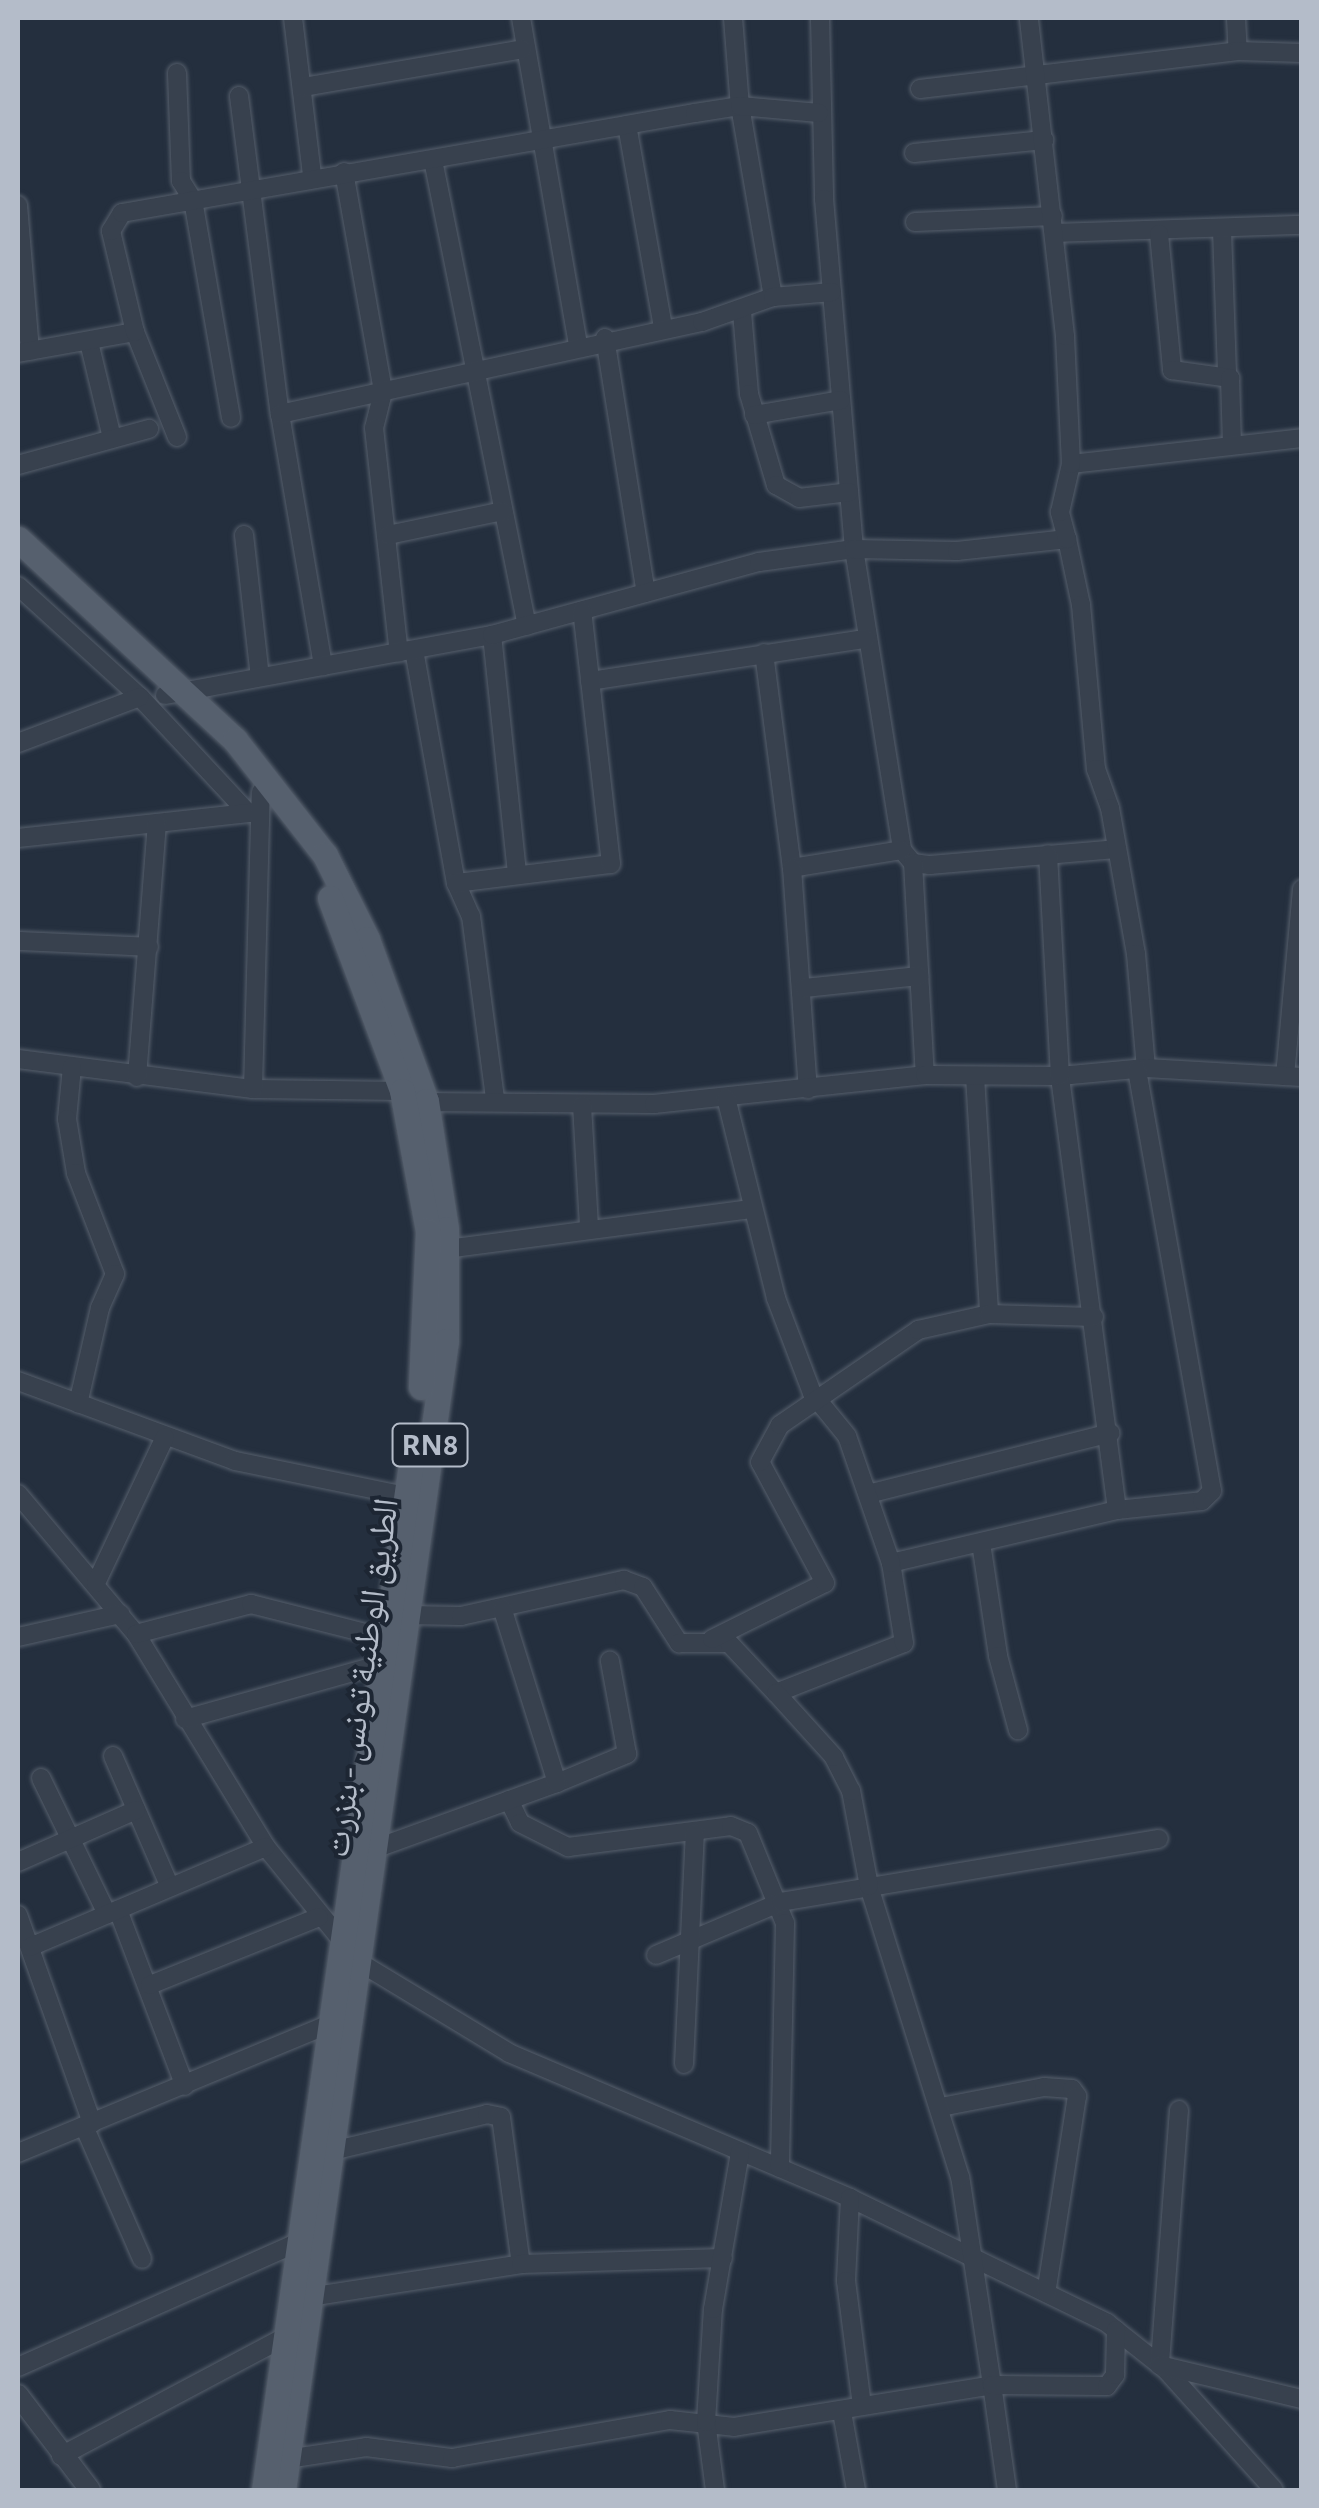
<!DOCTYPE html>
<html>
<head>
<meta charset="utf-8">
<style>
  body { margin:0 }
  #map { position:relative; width:1319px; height:2508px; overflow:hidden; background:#242f3e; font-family:"Alegreya Sans","Noto Naskh Arabic",sans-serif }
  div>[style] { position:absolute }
  .roads { filter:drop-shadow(0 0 2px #565f6c) drop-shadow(0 0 2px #565f6c) }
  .minor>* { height:18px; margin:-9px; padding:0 9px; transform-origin:9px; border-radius:9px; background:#38414e }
  .tertiary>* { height:20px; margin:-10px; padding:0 10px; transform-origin:10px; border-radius:10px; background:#38414e }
  .primary>* { height:25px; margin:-12.5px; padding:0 12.5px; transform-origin:12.5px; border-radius:12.5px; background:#56606e }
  span { translate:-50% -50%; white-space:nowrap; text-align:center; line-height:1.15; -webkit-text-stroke:8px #1d2633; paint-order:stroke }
  .shield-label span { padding:2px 8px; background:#1d2633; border:2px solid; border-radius:8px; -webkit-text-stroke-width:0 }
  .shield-label { font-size:32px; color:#b4bcc9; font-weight:700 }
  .street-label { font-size:35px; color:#b4bcc9 }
  .frame { position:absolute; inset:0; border:20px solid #b4bcc9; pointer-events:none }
</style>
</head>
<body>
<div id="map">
  <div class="roads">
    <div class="minor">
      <div style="left:293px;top:18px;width:159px;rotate:83.1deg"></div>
      <div style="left:521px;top:18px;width:332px;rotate:80.1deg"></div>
      <div style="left:733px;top:18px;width:88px;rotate:85.5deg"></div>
      <div style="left:740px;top:106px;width:194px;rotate:80.2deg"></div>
      <div style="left:820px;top:18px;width:181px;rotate:88.7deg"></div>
      <div style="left:824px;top:199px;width:351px;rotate:85.1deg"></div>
      <div style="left:854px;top:549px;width:305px;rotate:80.9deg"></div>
      <div style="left:902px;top:850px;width:17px;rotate:50deg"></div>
      <div style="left:913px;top:863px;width:17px;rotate:7deg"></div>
      <div style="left:930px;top:865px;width:186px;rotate:-4.9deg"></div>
      <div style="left:1236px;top:18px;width:33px;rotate:87deg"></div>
      <div style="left:177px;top:73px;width:108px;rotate:87.9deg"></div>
      <div style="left:181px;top:181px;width:22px;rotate:58deg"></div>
      <div style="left:193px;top:200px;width:221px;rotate:80.1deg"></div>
      <div style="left:303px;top:87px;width:223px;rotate:-9.8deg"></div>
      <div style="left:920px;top:89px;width:320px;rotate:-6.8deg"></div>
      <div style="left:1238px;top:51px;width:64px;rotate:1.8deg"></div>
      <div style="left:239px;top:96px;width:321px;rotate:82.7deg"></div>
      <div style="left:280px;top:414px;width:256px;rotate:80.3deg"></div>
      <div style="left:627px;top:125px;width:206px;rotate:79.9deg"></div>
      <div style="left:914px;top:153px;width:131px;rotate:-5.7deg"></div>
      <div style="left:433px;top:160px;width:475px;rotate:78.6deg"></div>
      <div style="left:344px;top:172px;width:223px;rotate:79.9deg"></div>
      <div style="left:383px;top:392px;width:37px;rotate:104deg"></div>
      <div style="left:374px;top:428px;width:226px;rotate:83.7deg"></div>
      <div style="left:18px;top:205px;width:146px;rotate:85.3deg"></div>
      <div style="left:915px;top:222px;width:138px;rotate:-2.5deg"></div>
      <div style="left:1222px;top:230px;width:145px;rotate:88deg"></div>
      <div style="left:1055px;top:233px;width:247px;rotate:-1.9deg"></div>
      <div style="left:1159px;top:234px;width:137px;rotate:84.5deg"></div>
      <div style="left:1172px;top:370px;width:59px;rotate:7.9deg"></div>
      <div style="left:1230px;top:378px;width:66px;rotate:88.3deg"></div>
      <div style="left:742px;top:312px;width:82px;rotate:85.1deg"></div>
      <div style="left:749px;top:394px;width:95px;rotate:73.5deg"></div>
      <div style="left:776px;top:485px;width:26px;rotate:29deg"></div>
      <div style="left:799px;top:498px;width:50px;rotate:-6.8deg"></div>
      <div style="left:605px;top:338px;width:258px;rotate:80.9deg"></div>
      <div style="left:89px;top:342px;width:99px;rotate:76.5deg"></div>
      <div style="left:18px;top:353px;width:119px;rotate:-10.2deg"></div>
      <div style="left:280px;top:414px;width:432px;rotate:-12.3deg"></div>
      <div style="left:702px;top:322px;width:75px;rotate:-19.4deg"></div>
      <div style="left:773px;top:297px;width:59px;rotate:-4.8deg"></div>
      <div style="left:754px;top:415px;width:88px;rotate:-9.8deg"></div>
      <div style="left:177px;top:437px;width:113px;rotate:-111.8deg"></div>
      <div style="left:135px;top:332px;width:104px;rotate:-103.4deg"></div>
      <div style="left:111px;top:231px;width:21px;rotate:-59deg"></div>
      <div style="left:122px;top:213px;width:582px;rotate:-9.9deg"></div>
      <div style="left:695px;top:113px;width:46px;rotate:-8.8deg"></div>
      <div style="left:740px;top:106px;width:79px;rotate:5.1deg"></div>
      <div style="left:1071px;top:464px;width:232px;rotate:-6.4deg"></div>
      <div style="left:18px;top:465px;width:136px;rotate:-15.4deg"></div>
      <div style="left:244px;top:535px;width:143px;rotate:83.6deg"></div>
      <div style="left:388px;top:535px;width:117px;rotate:-11.8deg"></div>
      <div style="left:1067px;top:539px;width:67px;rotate:78deg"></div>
      <div style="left:1081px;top:605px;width:165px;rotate:84.8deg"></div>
      <div style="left:1096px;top:769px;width:41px;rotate:70.3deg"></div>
      <div style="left:1110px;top:808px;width:148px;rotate:79.9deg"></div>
      <div style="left:1136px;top:954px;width:114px;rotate:85deg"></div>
      <div style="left:18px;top:586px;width:165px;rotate:42.3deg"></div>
      <div style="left:140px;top:697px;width:158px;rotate:47deg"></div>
      <div style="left:492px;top:635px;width:239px;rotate:84deg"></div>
      <div style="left:414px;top:650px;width:237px;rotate:79.8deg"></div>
      <div style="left:456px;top:883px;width:36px;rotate:66deg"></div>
      <div style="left:471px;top:916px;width:185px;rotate:82.5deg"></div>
      <div style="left:764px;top:653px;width:217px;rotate:82.6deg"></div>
      <div style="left:792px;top:868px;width:111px;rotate:-9.3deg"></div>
      <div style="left:590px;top:681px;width:279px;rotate:-8.7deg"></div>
      <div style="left:165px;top:695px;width:332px;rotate:-10.4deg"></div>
      <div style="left:492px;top:635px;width:277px;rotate:-15.3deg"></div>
      <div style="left:759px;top:562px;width:96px;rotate:-7.8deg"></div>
      <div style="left:854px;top:549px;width:103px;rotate:1.1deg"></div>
      <div style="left:957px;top:551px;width:111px;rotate:-6.2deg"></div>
      <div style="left:1067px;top:539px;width:28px;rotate:-105deg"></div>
      <div style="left:1060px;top:512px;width:49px;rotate:-77.1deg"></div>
      <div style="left:1071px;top:464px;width:128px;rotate:-92.7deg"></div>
      <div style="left:1065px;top:336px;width:320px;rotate:-96.5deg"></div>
      <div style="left:18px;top:743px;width:130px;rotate:-20.7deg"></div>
      <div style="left:18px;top:838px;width:239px;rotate:-6.2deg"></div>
      <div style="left:913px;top:863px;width:212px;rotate:86.8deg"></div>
      <div style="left:792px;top:868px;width:222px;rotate:85.9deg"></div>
      <div style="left:456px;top:883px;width:156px;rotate:-7deg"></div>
      <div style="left:611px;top:864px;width:255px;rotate:-96.5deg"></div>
      <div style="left:18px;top:941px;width:131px;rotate:2.6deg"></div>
      <div style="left:804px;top:988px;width:116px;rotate:-6deg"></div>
      <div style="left:18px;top:1059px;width:237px;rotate:7.3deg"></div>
      <div style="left:253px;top:1089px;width:149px;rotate:0.8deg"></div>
      <div style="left:72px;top:1067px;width:52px;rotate:95.5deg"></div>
      <div style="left:67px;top:1119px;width:55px;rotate:80.5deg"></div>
      <div style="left:76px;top:1173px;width:108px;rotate:68.9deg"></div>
      <div style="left:115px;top:1274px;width:37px;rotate:114deg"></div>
      <div style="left:100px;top:1308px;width:98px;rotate:102.9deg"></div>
      <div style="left:975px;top:1076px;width:238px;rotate:86.6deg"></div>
      <div style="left:1285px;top:1076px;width:188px;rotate:-84.8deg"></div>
      <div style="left:137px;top:1077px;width:254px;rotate:-85.5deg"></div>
      <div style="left:253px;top:1089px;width:297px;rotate:-88.5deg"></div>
      <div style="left:419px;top:1102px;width:235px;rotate:0.5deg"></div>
      <div style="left:654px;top:1104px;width:273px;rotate:-6.1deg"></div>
      <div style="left:925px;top:1075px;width:135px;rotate:0.4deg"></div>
      <div style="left:1060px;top:1076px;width:86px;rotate:-5.3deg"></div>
      <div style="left:1146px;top:1068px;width:156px;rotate:3.3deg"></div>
      <div style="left:582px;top:1105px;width:122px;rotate:86.7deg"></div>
      <div style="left:447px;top:1249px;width:307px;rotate:-7.5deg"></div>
      <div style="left:18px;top:1381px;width:231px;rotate:20.2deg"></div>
      <div style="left:235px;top:1461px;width:174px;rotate:11.6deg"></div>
      <div style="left:18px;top:1494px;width:183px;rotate:49.9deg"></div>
      <div style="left:136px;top:1634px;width:250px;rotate:58.6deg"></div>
      <div style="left:266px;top:1847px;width:148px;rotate:51deg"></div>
      <div style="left:359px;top:1962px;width:175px;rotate:31.2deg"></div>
      <div style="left:509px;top:2053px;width:371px;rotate:23deg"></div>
      <div style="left:850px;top:2198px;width:286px;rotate:25.9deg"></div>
      <div style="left:1107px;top:2323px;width:75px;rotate:38.5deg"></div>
      <div style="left:1166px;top:2370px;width:161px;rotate:48deg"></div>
      <div style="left:868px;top:1494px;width:250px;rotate:-14.1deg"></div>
      <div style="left:1117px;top:1510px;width:85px;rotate:-6deg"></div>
      <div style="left:1202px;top:1501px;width:14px;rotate:-45deg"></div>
      <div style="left:1212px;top:1491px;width:428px;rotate:-100.1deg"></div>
      <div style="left:981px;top:1543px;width:114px;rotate:81.4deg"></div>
      <div style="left:998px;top:1656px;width:77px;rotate:74.9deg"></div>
      <div style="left:891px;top:1563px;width:232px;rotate:-13.2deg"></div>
      <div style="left:1117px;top:1510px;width:438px;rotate:-97.5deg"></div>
      <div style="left:1060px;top:1076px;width:222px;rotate:-93.1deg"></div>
      <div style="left:96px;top:1583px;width:161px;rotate:-64.7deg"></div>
      <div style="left:406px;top:1615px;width:55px;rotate:1deg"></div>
      <div style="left:461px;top:1616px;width:167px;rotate:-12.5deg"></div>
      <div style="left:624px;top:1580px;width:20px;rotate:20deg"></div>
      <div style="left:643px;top:1587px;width:67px;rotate:57.3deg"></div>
      <div style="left:679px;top:1643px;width:50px"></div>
      <div style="left:729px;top:1643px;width:69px;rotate:46.8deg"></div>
      <div style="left:776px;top:1693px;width:137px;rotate:-21.3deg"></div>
      <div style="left:904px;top:1643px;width:81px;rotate:-99.2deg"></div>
      <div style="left:891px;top:1563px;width:134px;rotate:-109.1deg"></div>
      <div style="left:847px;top:1436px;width:55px;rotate:-129.1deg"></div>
      <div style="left:812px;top:1393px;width:102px;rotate:-110.8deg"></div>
      <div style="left:776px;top:1298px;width:206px;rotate:-104deg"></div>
      <div style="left:136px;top:1634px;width:119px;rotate:-14.6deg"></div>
      <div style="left:251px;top:1604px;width:138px;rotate:14.2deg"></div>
      <div style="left:18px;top:1637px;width:105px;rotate:-12.7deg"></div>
      <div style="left:712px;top:1639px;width:126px;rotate:-26.4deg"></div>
      <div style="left:825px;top:1583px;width:137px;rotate:-118.2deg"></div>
      <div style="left:760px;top:1462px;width:42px;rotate:-61.6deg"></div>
      <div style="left:780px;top:1425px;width:168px;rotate:-34.5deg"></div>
      <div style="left:918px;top:1330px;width:73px;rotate:-12.7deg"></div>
      <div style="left:989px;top:1314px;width:105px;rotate:1.6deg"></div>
      <div style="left:185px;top:1719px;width:205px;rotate:-15.6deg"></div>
      <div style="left:113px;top:1756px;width:141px;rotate:66.5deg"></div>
      <div style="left:41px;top:1778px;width:151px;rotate:64.1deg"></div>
      <div style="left:557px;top:1783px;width:76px;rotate:-22.5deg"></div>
      <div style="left:627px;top:1754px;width:95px;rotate:-100.4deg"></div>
      <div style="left:509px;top:1800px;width:25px;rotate:64deg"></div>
      <div style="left:520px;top:1823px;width:54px;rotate:26.6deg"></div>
      <div style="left:568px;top:1847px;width:164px;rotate:-7.3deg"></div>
      <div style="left:731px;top:1826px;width:18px;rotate:22deg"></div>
      <div style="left:748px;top:1833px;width:97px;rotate:67.7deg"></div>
      <div style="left:785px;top:1923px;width:245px;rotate:91.2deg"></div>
      <div style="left:377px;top:1848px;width:191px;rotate:-19.9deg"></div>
      <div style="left:557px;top:1783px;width:183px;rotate:-107.4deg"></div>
      <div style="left:18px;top:1862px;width:129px;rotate:-23.8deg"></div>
      <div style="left:118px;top:1910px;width:188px;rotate:69.2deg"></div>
      <div style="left:18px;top:1915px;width:221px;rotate:70.4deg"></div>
      <div style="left:30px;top:1947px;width:256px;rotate:-23deg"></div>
      <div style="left:656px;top:1955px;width:136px;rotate:-23deg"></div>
      <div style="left:781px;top:1902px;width:383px;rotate:-9.5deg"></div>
      <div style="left:150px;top:1985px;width:182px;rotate:-21.9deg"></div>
      <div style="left:684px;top:2064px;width:231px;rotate:-87.3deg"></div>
      <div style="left:941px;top:2107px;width:105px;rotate:-11deg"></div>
      <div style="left:1044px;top:2087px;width:28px;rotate:4deg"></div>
      <div style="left:1072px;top:2089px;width:9px;rotate:54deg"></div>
      <div style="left:1077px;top:2096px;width:199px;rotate:98.9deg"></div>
      <div style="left:1179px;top:2110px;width:256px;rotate:94.3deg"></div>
      <div style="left:1160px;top:2365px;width:146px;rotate:13.5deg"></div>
      <div style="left:84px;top:2126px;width:145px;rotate:66.4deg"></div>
      <div style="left:332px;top:2151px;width:159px;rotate:-13.4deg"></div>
      <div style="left:487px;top:2114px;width:14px;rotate:12deg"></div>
      <div style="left:501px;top:2117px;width:148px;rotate:82.3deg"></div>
      <div style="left:18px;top:2153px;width:338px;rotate:-22.5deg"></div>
      <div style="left:850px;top:2198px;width:83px;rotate:92.8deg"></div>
      <div style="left:846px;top:2281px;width:126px;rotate:82.7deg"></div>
      <div style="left:309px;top:2297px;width:215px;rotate:-8.8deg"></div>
      <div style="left:521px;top:2264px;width:202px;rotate:-1.7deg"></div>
      <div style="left:18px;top:2367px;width:308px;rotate:-24deg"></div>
      <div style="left:842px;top:2412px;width:79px;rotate:79.8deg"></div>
      <div style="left:61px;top:2456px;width:254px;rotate:-28deg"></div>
      <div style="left:287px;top:2459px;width:80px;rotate:-8.6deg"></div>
      <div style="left:366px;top:2447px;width:87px;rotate:7.3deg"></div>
      <div style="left:452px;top:2458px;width:221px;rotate:-9.9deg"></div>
      <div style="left:670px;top:2420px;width:64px;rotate:6.2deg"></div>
      <div style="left:734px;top:2427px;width:261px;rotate:-9.2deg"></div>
      <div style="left:992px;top:2385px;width:210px;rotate:-98.7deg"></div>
      <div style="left:960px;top:2177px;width:305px;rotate:-107.4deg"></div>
      <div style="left:869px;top:1886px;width:97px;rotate:-100.7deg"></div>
      <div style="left:851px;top:1791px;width:38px;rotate:-117deg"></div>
      <div style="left:834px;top:1757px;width:86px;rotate:-132.2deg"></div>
      <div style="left:715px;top:2490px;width:69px;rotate:-97.5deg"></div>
      <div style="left:706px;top:2422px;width:113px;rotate:-86.5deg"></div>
      <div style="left:713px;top:2309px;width:159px;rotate:-80.2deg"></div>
      <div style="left:1007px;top:2490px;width:106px;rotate:-98.1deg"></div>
      <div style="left:992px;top:2385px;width:115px;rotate:0.5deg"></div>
      <div style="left:1107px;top:2386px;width:14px;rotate:-54deg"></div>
      <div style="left:1115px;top:2375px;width:45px;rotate:-88.7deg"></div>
    </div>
    <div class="tertiary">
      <div style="left:18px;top:2395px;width:119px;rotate:52.8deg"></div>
    </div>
    <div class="primary">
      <div style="left:18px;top:539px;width:296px;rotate:42.8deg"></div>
      <div style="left:235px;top:740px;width:146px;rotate:52deg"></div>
      <div style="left:325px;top:855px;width:94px;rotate:63.4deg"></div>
      <div style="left:367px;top:939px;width:172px;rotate:70deg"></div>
      <div style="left:426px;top:1101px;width:130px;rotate:81.1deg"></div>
      <div style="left:446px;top:1229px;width:112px;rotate:90deg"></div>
      <div style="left:446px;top:1341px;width:1161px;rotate:98.07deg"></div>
      <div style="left:330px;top:898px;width:206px;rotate:69.5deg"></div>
      <div style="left:402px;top:1091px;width:142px;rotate:79.5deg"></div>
      <div style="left:428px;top:1231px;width:156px;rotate:92.6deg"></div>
      <div style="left:264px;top:2490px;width:1045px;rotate:-81.85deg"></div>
    </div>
  </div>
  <div class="shield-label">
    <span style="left:430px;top:1445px">RN8</span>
  </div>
  <div class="street-label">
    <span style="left:363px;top:1678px;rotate:-82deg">الطريق الوطنية تونس - بنزرت</span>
  </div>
  <div class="frame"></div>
</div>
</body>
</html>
